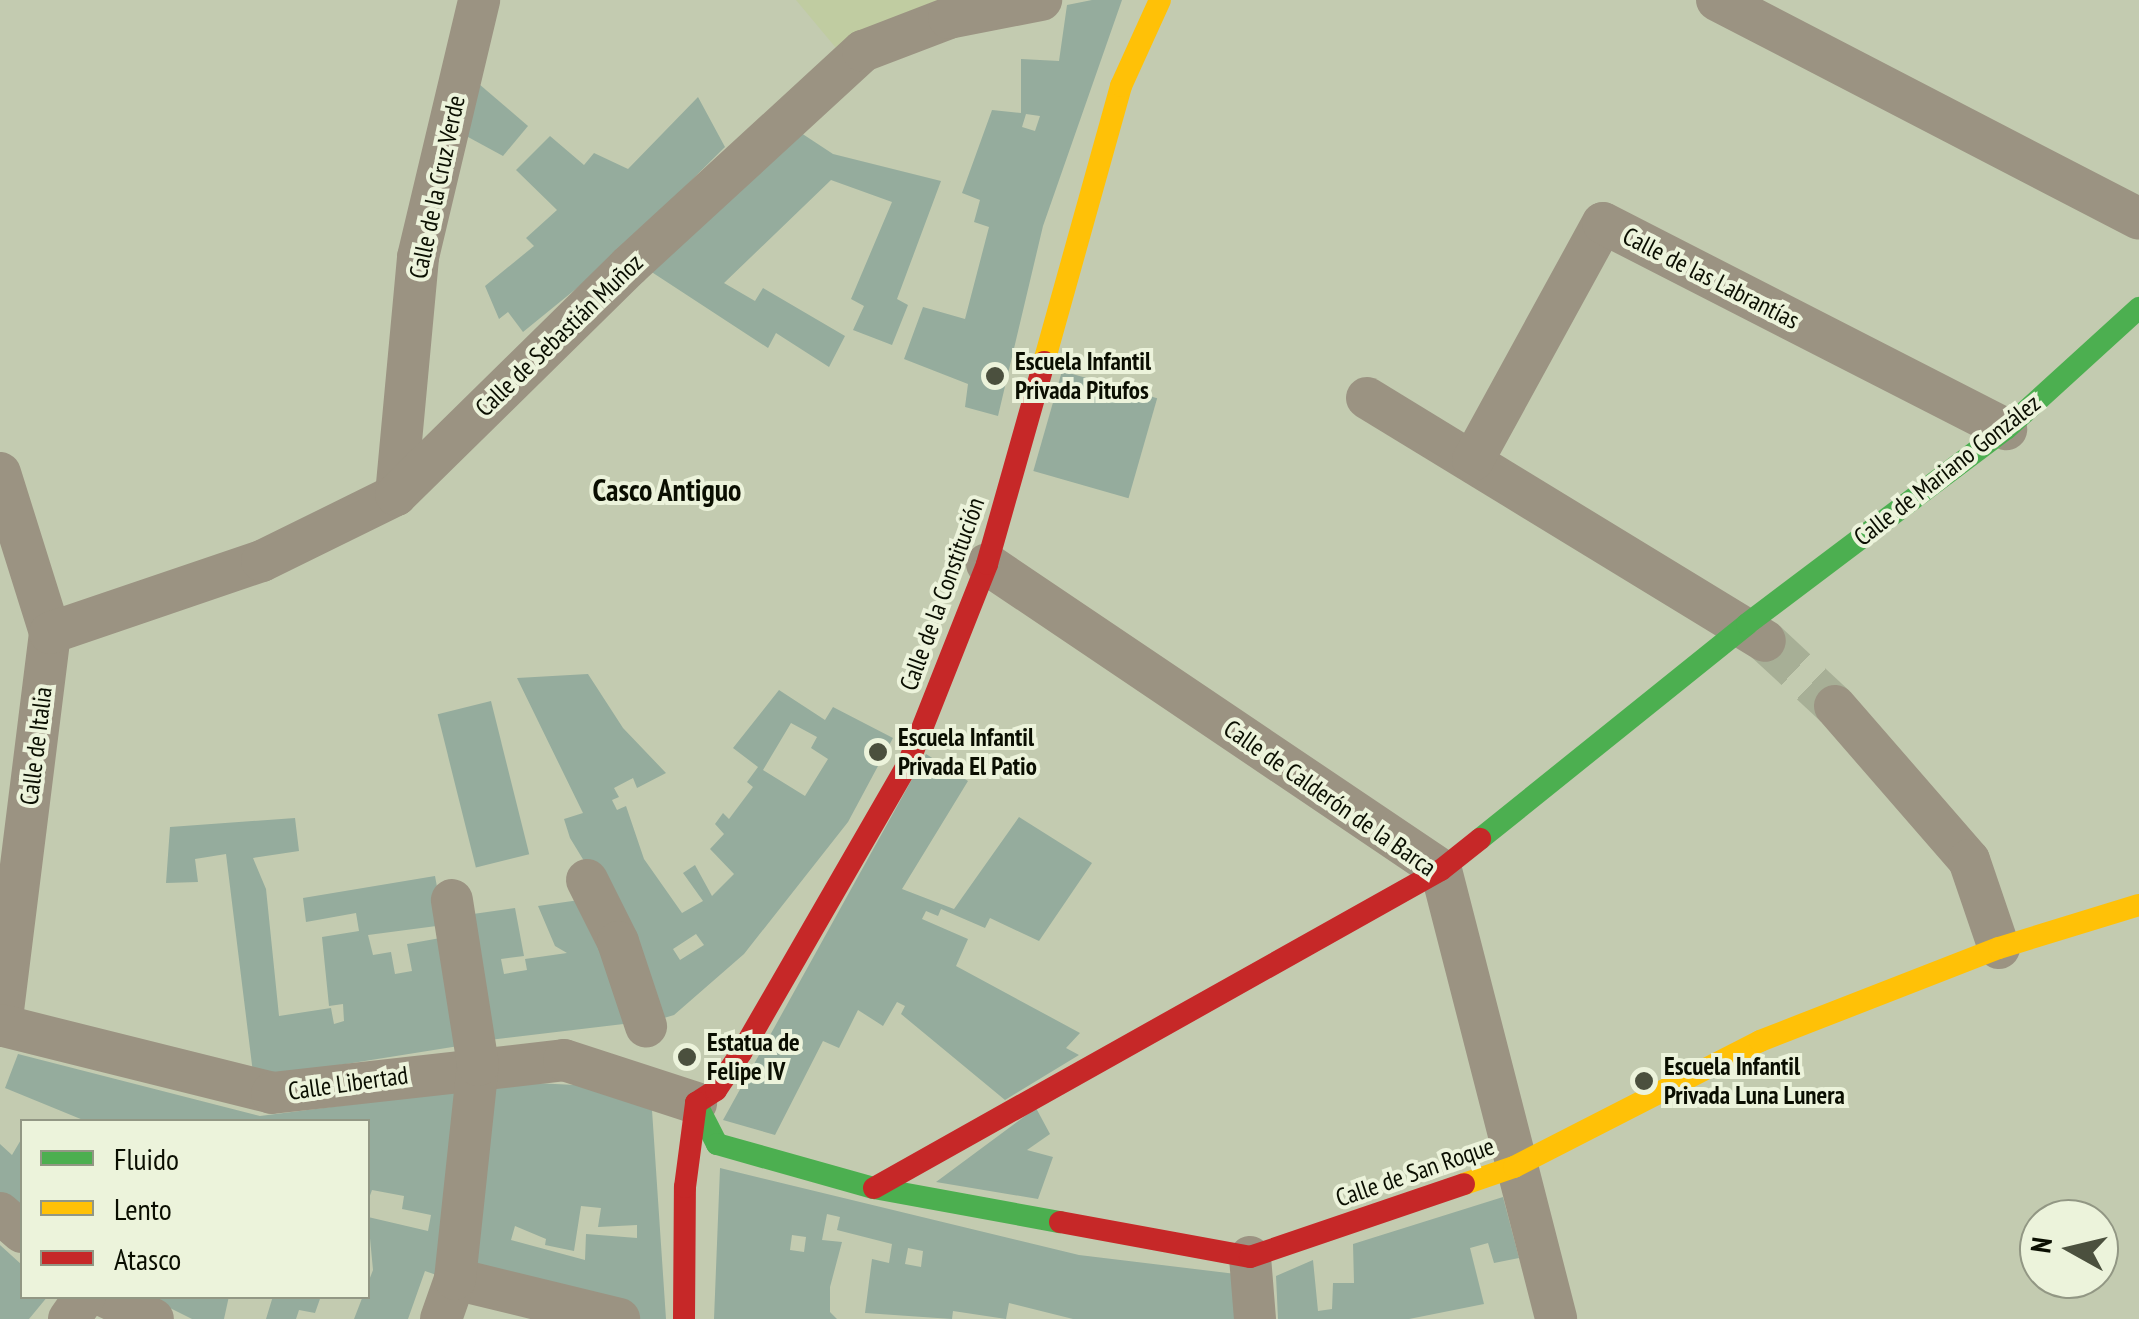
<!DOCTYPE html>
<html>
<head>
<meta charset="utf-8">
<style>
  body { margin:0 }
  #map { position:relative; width:2139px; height:1319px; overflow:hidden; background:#c3cbb0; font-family:"PT Sans Narrow",sans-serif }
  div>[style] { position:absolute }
  .built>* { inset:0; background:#c0cca1 }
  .building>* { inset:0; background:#95ac9d; transform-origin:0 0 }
  .street-tunnel>* { height:42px; margin-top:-21px; transform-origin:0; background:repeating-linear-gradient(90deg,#a7af96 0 42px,transparent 0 63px) }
  .street>* { height:42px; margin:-21px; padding:0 21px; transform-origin:21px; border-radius:21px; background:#9b9382 }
  .fast>* { height:22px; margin:-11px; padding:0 11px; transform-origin:11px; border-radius:11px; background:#4caf50 }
  .slow>* { height:22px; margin:-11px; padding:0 11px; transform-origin:11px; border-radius:11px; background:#ffc107 }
  .jam>* { height:22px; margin:-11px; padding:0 11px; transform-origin:11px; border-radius:11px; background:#c62828 }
  .dots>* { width:28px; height:28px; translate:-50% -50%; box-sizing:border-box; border:5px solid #ecf3db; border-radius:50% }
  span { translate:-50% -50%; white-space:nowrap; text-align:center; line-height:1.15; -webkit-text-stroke:8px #ecf3db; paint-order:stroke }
  .street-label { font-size:25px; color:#0a0e01 }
  .poi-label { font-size:25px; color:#0a0e01; font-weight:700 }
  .left { translate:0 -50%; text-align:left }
  .quarter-label { font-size:30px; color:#0a0e01; font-weight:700 }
  .legend { position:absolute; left:20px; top:1119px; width:350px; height:180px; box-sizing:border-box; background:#ecf3db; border:2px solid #929784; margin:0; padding:12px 18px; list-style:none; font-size:30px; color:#0a0e01 }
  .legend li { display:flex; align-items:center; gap:20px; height:50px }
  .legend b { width:50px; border:2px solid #929784 }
  .north { position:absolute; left:2019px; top:1199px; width:100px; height:100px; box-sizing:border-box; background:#ecf3db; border:2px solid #929784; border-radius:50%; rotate:278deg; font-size:28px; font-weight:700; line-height:40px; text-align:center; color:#0a0e01 }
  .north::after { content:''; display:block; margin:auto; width:35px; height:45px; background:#4b503e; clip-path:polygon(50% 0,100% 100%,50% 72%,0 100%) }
</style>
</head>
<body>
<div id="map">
  <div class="built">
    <div style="clip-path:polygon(796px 0,961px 0,841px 54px)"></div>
  </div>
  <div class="building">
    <div style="clip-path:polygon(evenodd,1092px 0,1122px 0,1043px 226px,998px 416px,965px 407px,968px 384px,904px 359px,923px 307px,965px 319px,989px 227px,974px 222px,980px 200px,962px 193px,992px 110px,1021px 113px,1021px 59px,1059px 61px,1067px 5px,1092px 0,1026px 114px,1040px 116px,1035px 131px,1022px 127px,1026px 114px)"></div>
    <div style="clip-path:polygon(472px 78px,528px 126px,503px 156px,457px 131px)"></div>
    <div style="clip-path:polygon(698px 97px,725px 147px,609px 262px,523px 332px,508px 312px,499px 319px,485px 286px,534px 246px,526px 238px,557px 210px,516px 170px,550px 136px,584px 165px,594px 153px,628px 169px)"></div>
    <div style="clip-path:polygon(795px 129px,833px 154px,941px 181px,897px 299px,908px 305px,892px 345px,853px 330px,864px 306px,851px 299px,892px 202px,831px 180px,724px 283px,755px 301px,763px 288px,845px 336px,829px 367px,776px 333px,768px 348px,647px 269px)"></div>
    <div style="left:1062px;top:371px;width:99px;height:104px;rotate:16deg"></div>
    <div style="clip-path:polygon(evenodd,588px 674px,623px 728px,666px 773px,637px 788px,633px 778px,614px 788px,619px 797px,612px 800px,617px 810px,626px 806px,644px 859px,682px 913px,703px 901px,683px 873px,695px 865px,712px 896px,734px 874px,710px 849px,724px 834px,715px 824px,723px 813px,729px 819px,753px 787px,747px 782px,758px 767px,733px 748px,779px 690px,825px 720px,833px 707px,893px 738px,848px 822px,744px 954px,674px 1015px,654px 1021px,592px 874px,570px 838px,564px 819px,583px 813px,517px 678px,588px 674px,791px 723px,817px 737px,811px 748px,828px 759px,805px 796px,763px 770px,791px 723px,588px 674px,696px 934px,704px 945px,680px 960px,673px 949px,696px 934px)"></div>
    <div style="left:491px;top:701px;width:158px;height:55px;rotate:76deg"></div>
    <div style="clip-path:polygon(926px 754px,968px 781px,902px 889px,954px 909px,1019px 817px,1092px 863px,1039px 941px,990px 918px,985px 928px,941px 909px,938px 916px,926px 911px,922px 919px,968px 939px,956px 966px,1080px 1033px,1066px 1048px,1079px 1055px,1005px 1100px,901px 1014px,905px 1006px,897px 1002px,883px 1026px,858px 1010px,839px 1048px,823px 1041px,775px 1135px,723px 1120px)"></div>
    <div style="clip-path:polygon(295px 818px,299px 851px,253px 858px,266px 889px,279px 1016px,331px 1008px,334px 1024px,344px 1021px,343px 1004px,329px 1006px,322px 937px,359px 931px,356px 913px,306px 922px,303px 898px,435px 876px,444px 925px,368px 935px,373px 955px,391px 952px,395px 974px,412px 971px,407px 944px,446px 937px,465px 1045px,277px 1075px,253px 1073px,226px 854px,195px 859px,198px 882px,166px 883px,170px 827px)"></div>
    <div style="clip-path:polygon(586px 899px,632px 1023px,489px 1040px,466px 915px,515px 908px,524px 956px,501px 959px,504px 974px,527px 970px,525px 959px,567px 953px,555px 946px,538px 906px)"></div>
    <div style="clip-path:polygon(18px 1054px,260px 1116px,466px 1090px,445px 1278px,425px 1271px,408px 1319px,354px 1319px,373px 1270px,368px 1217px,428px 1231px,431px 1215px,402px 1209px,404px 1196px,372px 1190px,368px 1201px,368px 1122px,88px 1122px,5px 1088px)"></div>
    <div style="clip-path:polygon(evenodd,492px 1081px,576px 1085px,652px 1110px,666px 1319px,619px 1319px,467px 1281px,492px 1081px,581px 1206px,601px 1208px,598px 1227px,637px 1225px,637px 1238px,586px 1234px,585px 1260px,511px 1240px,515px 1226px,546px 1239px,545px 1245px,574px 1251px,581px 1206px)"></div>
    <div style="clip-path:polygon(1036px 1108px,1050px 1134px,1027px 1150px,1053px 1157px,1038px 1199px,936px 1182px)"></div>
    <div style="clip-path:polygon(22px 1138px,22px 1213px,0 1195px,0 1144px,12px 1155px)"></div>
    <div style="clip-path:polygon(evenodd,720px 1168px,1079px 1255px,1236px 1274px,1247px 1319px,1073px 1319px,1009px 1303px,1006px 1319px,953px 1311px,952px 1319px,865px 1313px,872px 1259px,889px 1263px,892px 1244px,837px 1230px,840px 1217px,827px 1214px,822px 1240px,842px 1242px,830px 1287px,830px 1312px,837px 1319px,714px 1319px,720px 1168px,792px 1235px,806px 1237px,804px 1252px,790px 1250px,792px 1235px,720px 1168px,908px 1248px,923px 1251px,921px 1267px,905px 1264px,908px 1248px)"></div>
    <div style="clip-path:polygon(1503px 1197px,1519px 1258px,1494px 1263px,1488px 1243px,1470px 1248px,1484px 1304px,1409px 1319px,1278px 1319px,1276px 1276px,1313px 1260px,1318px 1311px,1332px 1309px,1333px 1283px,1354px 1283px,1353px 1244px)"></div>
    <div style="clip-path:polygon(0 1245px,22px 1265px,22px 1296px,48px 1296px,29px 1319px,0 1319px)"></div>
    <div style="clip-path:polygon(146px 1296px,229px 1296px,224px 1319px,192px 1319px)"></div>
    <div style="clip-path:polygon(273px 1296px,321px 1296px,315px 1313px,299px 1310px,296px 1319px,266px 1319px)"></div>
  </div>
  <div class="street-tunnel">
    <div style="left:1765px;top:641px;width:96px;rotate:42.9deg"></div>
  </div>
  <div class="street">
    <div style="left:1717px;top:0;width:475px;rotate:27.4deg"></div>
    <div style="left:1367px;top:398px;width:466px;rotate:31.4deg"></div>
    <div style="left:1473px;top:460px;width:270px;rotate:-61.3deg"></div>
    <div style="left:1603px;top:223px;width:453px;rotate:27.1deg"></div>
    <div style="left:0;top:473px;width:168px;rotate:72.6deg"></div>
    <div style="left:50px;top:633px;width:396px;rotate:97.1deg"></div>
    <div style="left:396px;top:495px;width:239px;rotate:-84.7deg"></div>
    <div style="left:418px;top:257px;width:264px;rotate:-76.6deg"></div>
    <div style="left:987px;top:564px;width:547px;rotate:33.98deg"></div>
    <div style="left:1441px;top:870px;width:463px;rotate:75.6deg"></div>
    <div style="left:50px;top:633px;width:224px;rotate:-18.8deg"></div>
    <div style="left:262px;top:561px;width:149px;rotate:-26.2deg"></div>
    <div style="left:396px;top:495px;width:327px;rotate:-44.5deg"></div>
    <div style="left:629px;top:266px;width:318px;rotate:-42.6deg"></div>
    <div style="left:863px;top:51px;width:92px;rotate:-21deg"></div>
    <div style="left:949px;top:18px;width:94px;rotate:-11.1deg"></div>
    <div style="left:1835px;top:706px;width:204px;rotate:49deg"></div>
    <div style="left:1969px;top:860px;width:93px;rotate:71.2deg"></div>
    <div style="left:587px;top:880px;width:69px;rotate:63.4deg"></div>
    <div style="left:618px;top:942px;width:89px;rotate:71.6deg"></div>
    <div style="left:0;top:1025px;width:280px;rotate:14deg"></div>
    <div style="left:272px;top:1093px;width:294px;rotate:-6.4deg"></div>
    <div style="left:564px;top:1060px;width:139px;rotate:18deg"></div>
    <div style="left:0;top:1213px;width:29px;rotate:41deg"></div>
    <div style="left:1250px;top:1257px;width:62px;rotate:85.4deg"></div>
    <div style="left:455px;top:1279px;width:169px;rotate:13.7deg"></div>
    <div style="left:104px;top:1296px;width:54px;rotate:25.1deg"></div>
    <div style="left:69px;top:1319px;width:28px;rotate:-55deg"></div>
    <div style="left:441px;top:1319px;width:42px;rotate:-70.7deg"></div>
    <div style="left:455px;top:1279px;width:215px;rotate:-83.9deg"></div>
    <div style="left:478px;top:1065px;width:167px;rotate:-99deg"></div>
  </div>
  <div class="fast">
    <div style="left:1480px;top:839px;width:343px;rotate:-38.8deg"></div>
    <div style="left:1747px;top:624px;width:324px;rotate:-37deg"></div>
    <div style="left:2006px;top:429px;width:180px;rotate:-42.3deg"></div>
    <div style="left:696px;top:1103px;width:46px;rotate:62.9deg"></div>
    <div style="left:717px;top:1144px;width:163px;rotate:15.7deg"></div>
    <div style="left:874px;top:1188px;width:189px;rotate:10.4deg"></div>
  </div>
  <div class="slow">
    <div style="left:1044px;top:362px;width:287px;rotate:-74.4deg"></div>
    <div style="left:1121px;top:86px;width:94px;rotate:-65.6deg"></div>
    <div style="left:1464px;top:1184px;width:53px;rotate:-18.8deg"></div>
    <div style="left:1514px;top:1167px;width:276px;rotate:-27.1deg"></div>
    <div style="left:1760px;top:1041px;width:256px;rotate:-21.3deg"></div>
    <div style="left:1999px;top:948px;width:146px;rotate:-17.1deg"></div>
  </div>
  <div class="jam">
    <div style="left:696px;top:1103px;width:24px;rotate:-33deg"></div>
    <div style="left:716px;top:1090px;width:45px;rotate:-56deg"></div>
    <div style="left:741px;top:1053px;width:334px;rotate:-60deg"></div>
    <div style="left:908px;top:764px;width:215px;rotate:-68.4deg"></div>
    <div style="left:987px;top:564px;width:210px;rotate:-74.2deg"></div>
    <div style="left:874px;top:1188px;width:650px;rotate:-29.29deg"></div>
    <div style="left:1441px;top:870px;width:50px;rotate:-38.5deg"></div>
    <div style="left:1060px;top:1222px;width:193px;rotate:10.4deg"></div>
    <div style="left:1250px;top:1257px;width:226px;rotate:-18.8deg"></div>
    <div style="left:684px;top:1319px;width:132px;rotate:-89.6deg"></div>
    <div style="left:685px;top:1187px;width:85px;rotate:-82.5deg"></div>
  </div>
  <div class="dots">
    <div style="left:995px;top:376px;background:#4b503e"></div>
    <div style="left:878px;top:752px;background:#4b503e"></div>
    <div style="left:687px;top:1057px;background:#4b503e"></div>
    <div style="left:1644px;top:1081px;background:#4b503e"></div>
  </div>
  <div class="street-label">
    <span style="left:437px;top:187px;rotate:-78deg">Calle de la Cruz Verde</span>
    <span style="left:1711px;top:278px;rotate:27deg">Calle de las Labrantías</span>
    <span style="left:559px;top:335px;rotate:-44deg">Calle de Sebastián Muñoz</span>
    <span style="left:1947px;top:470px;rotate:-38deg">Calle de Mariano González</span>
    <span style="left:942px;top:594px;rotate:-70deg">Calle de la Constitución</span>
    <span style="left:36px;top:746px;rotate:-83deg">Calle de Italia</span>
    <span style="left:1330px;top:798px;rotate:35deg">Calle de Calderón de la Barca</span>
    <span style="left:348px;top:1083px;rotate:-8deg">Calle Libertad</span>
    <span style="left:1415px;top:1172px;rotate:-19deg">Calle de San Roque</span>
  </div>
  <div class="poi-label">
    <span class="left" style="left:1015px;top:376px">Escuela Infantil<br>Privada Pitufos</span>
    <span class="left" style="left:898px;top:752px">Escuela Infantil<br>Privada El Patio</span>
    <span class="left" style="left:707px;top:1057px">Estatua de<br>Felipe IV</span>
    <span class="left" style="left:1664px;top:1081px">Escuela Infantil<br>Privada Luna Lunera</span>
  </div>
  <div class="quarter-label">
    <span style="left:667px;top:490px">Casco Antiguo</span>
  </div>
  <ul class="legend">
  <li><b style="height:12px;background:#4caf50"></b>Fluido</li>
  <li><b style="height:12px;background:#ffc107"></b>Lento</li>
  <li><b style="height:12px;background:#c62828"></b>Atasco</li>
  </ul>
  <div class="north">N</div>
</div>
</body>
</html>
